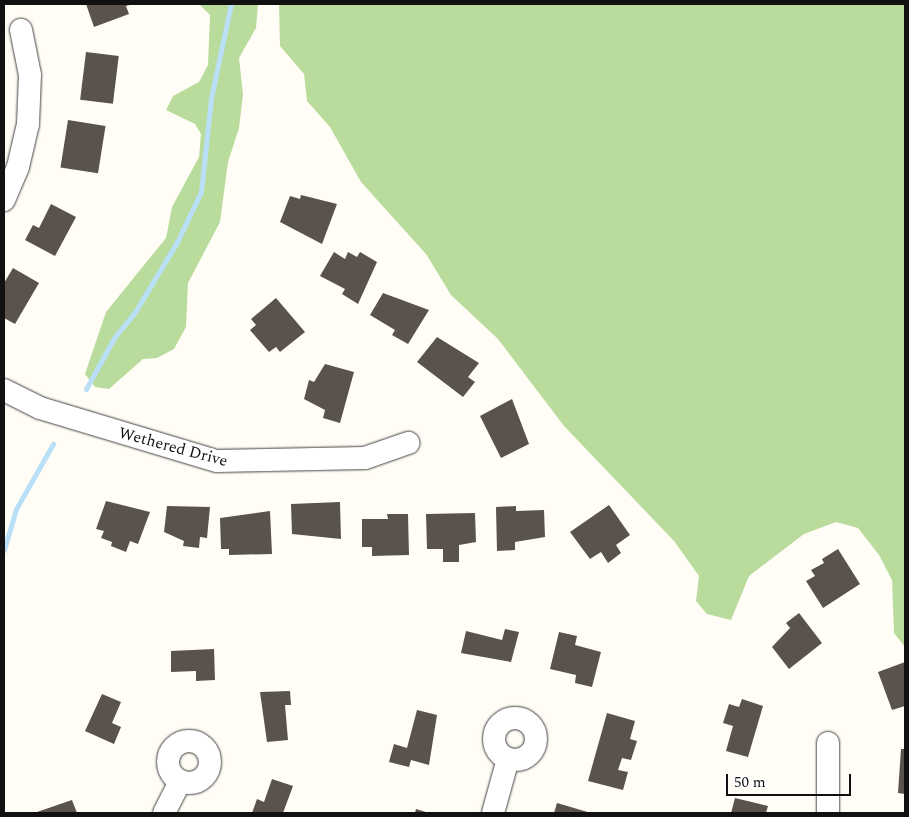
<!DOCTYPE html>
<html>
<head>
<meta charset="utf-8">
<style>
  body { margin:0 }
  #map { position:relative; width:909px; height:817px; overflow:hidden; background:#fffdf5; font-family:Spectral,serif }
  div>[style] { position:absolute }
  .forest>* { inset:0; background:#b9dc9c }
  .stream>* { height:5px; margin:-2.5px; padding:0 2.5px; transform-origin:2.5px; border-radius:2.5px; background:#b9e0f7 }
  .building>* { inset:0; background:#5a524d; transform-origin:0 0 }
  .roads { filter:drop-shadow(0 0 1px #444) drop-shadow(0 0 1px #444) }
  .minor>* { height:22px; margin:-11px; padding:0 11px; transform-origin:11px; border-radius:11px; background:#fff }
  .minor>.ring { margin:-11px; padding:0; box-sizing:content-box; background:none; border:22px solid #fff; border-radius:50% }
  span { translate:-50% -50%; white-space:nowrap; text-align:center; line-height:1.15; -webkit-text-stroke:5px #fff; paint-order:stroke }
  .street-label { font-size:16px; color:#111 }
  .frame { position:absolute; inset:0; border:5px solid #111; pointer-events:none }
  .scale { position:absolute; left:726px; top:774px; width:125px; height:22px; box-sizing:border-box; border:2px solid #111; border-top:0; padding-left:6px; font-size:15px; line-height:18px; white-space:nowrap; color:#111; -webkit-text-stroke:4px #fff; paint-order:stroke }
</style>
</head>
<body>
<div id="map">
  <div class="forest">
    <div style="clip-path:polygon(199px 4px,258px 4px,256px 28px,239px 58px,243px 94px,239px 128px,228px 162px,220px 222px,188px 283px,186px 327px,174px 349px,157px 358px,143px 359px,109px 389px,95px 387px,85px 374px,106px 312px,166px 238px,172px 207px,199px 157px,201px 134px,195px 124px,166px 110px,173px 96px,199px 82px,208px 65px,210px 15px)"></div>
    <div style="clip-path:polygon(279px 4px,905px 4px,905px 647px,894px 633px,892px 580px,879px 555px,858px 528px,836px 522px,804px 534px,749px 576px,731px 620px,707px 614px,696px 601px,699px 576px,674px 541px,564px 426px,498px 339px,451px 295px,426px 254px,361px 182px,330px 127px,307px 101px,304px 74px,280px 46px)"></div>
  </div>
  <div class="stream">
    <div style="left:86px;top:389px;width:58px;rotate:-61.2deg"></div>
    <div style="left:114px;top:338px;width:33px;rotate:-51deg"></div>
    <div style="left:135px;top:312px;width:82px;rotate:-59deg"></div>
    <div style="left:177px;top:242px;width:55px;rotate:-64.4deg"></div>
    <div style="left:201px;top:192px;width:95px;rotate:-83.9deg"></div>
    <div style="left:211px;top:98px;width:96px;rotate:-78deg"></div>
    <div style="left:4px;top:550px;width:43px;rotate:-73.7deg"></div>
    <div style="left:16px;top:509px;width:75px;rotate:-60.4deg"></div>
  </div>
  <div class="building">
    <div style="clip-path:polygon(86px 4px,133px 4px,126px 6px,129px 14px,94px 27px)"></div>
    <div style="left:86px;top:52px;width:33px;height:48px;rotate:7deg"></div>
    <div style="left:68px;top:120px;width:38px;height:48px;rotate:9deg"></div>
    <div style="clip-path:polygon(301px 195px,337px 204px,322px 244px,280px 222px,290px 196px,300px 199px)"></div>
    <div style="clip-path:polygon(51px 204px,76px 217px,55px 256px,25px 240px,33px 225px,39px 228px)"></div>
    <div style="clip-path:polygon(334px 252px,345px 259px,348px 252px,357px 257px,360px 252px,377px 262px,358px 304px,342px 294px,345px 289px,320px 276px)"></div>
    <div style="clip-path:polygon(13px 268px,39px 283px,15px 324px,4px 318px,4px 283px)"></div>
    <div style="clip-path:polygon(383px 293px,429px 310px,408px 344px,392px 335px,395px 330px,370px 315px)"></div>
    <div style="clip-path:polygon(276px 298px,305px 332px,280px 352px,276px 347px,269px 352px,250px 330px,256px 325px,251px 319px)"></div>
    <div style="clip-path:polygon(437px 337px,479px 363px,468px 377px,475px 382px,463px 397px,417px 362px)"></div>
    <div style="clip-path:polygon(325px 364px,354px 372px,340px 423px,323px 418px,325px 410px,304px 399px,309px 380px,314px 382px)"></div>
    <div style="clip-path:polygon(512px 399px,529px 444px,501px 458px,480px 416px)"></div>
    <div style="clip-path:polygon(106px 501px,150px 512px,138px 544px,130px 541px,126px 552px,111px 546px,112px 542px,101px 538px,104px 531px,96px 529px)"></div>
    <div style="clip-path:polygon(340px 502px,341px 539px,292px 534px,291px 504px)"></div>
    <div style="clip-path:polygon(609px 505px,630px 535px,616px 545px,621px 553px,608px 563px,601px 552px,590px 559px,570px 532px)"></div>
    <div style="clip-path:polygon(167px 506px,210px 507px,207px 538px,200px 537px,199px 548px,183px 546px,184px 541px,164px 532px)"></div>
    <div style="clip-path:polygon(516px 506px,516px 511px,544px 510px,545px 537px,515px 542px,515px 550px,497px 551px,496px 507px)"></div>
    <div style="clip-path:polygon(270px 511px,272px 554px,229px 555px,229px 549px,221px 549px,220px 518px)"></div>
    <div style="clip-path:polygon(475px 513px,476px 542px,459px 545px,459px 562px,443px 562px,443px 549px,427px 549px,426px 514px)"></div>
    <div style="clip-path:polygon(387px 514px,408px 514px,409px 555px,372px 556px,372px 547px,362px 547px,362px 519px,388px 519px)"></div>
    <div style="clip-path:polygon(838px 549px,860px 584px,823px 608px,806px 581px,815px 576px,811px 570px,824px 563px,822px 559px)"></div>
    <div style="clip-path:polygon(799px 613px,822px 643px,789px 669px,772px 647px,790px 628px,786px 623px)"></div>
    <div style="clip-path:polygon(505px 629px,519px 632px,511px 662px,461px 653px,466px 631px,502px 640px)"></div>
    <div style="clip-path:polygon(559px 632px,577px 636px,575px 645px,601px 652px,592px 687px,575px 683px,576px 675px,550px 669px)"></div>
    <div style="clip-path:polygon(214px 649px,215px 680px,196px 681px,196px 671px,171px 672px,171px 651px)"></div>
    <div style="clip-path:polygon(905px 662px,905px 706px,892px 710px,878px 672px)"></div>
    <div style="clip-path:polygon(290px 691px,291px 705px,285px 705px,288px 740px,267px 742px,260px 692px)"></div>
    <div style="clip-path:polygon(102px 694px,121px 702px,112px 723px,121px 727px,114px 744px,85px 731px)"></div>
    <div style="clip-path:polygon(742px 699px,763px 706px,748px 757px,726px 751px,733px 726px,723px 723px,729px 704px,739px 707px)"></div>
    <div style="clip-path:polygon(417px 710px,437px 715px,429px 765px,411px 760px,409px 767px,389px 762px,394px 744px,407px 748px)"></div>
    <div style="clip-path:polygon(607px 713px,635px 721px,630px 739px,637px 741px,631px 760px,622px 758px,618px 770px,628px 772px,623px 790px,588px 781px)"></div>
    <div style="clip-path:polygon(901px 749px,905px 749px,905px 794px,898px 793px)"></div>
    <div style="clip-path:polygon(272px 779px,293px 786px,283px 813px,252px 813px,257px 799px,264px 802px)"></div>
    <div style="clip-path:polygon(735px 798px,768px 806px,766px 813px,731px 813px)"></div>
    <div style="clip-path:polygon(72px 800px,77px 813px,34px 813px)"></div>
    <div style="clip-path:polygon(557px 803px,591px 813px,554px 813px)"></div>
    <div style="clip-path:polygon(416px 809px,429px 813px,415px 813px)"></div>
  </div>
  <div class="roads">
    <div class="minor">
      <div style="left:4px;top:200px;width:36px;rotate:-67deg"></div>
      <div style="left:18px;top:167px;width:44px;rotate:-76.9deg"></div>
      <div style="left:28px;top:124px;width:49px;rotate:-87.7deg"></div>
      <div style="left:30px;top:75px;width:46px;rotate:-101.3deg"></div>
      <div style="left:4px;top:390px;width:40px;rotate:26.6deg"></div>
      <div style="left:40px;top:408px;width:185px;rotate:16.7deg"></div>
      <div style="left:217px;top:461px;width:148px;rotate:-1.2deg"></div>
      <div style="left:365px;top:458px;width:46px;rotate:-19.2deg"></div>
      <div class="ring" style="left:494px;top:718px;width:20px;height:20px"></div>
      <div class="ring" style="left:168px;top:741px;width:20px;height:20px"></div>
      <div style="left:164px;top:813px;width:36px;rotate:-63deg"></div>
      <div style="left:493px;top:813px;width:56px;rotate:-74.5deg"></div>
      <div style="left:828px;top:813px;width:70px;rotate:-90deg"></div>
    </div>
  </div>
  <div class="street-label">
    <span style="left:173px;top:447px;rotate:15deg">Wethered Drive</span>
  </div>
  <div class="frame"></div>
  <div class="scale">50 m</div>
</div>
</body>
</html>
